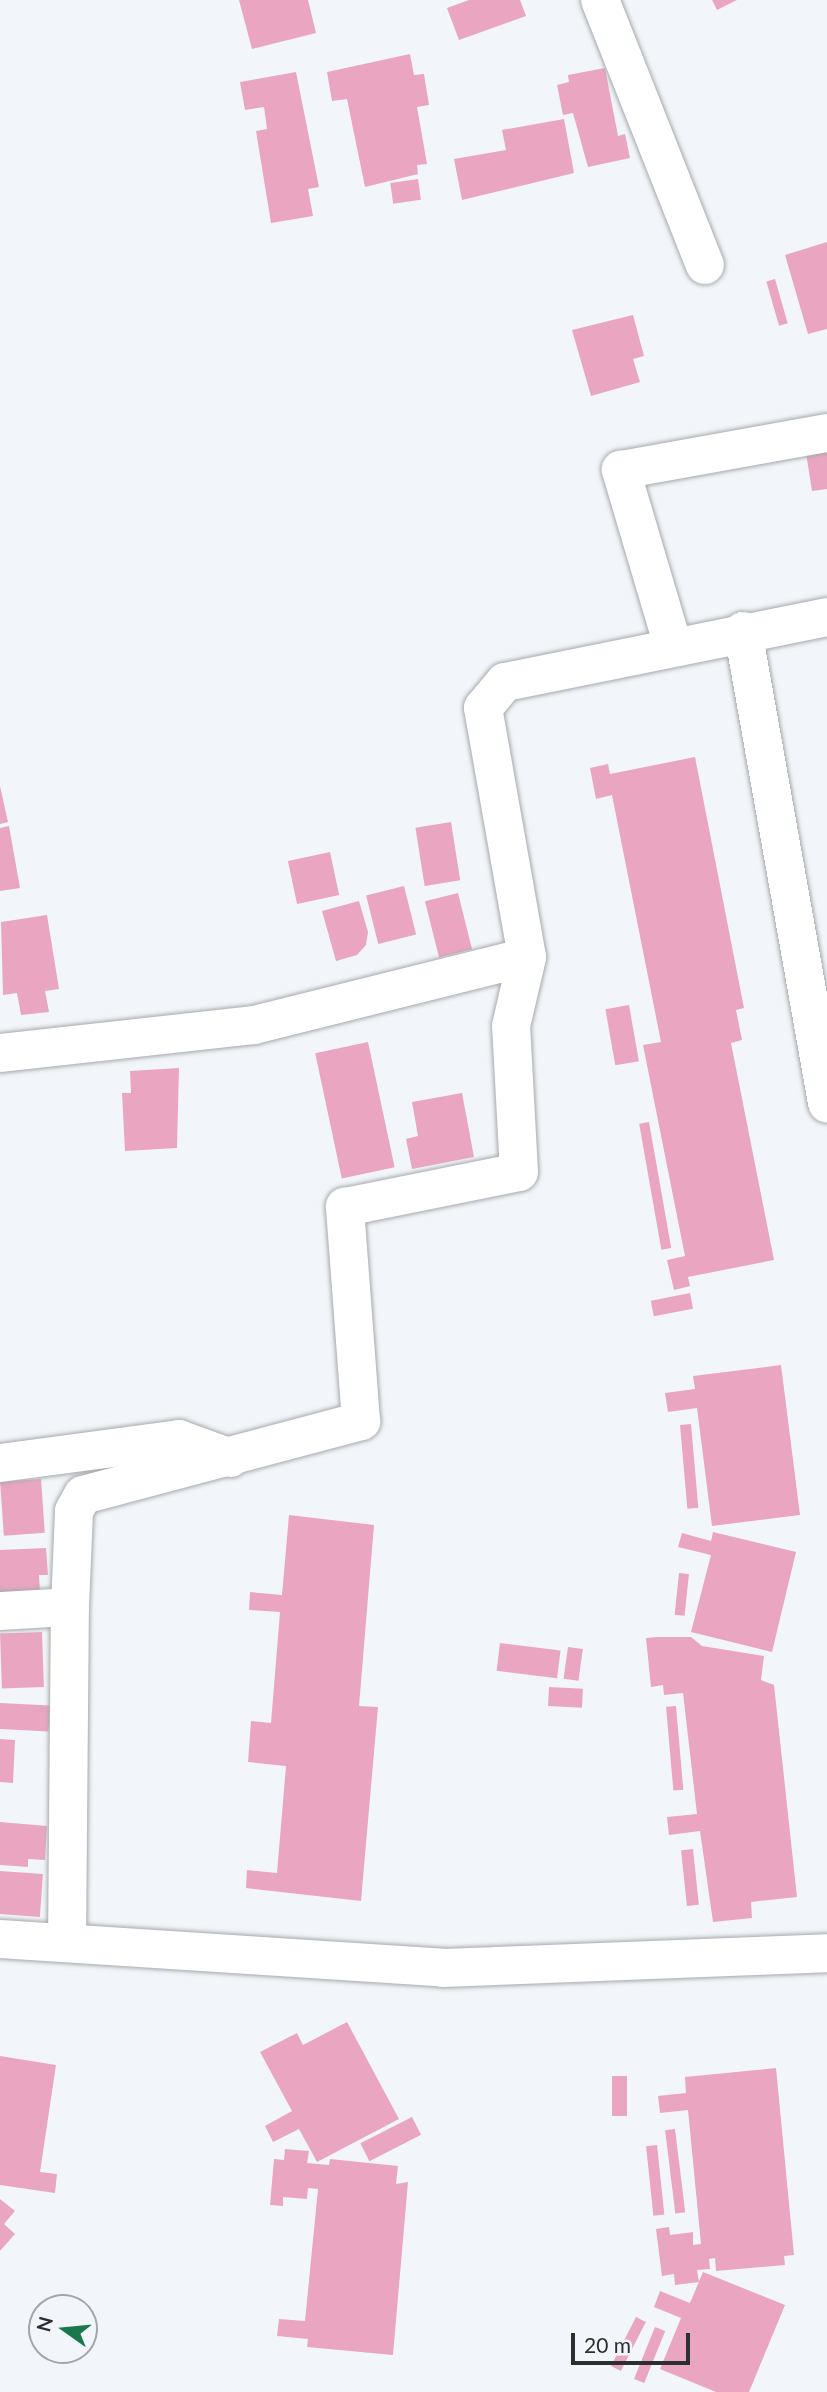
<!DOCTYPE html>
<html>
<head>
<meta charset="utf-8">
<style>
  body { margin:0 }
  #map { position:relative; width:827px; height:2392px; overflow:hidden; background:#f2f6fa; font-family:Lato,sans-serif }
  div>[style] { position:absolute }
  .building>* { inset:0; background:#eaa6c1; transform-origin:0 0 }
  .roads { filter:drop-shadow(0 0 2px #a6a9ad) drop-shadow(0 0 2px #a6a9ad) }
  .minor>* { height:38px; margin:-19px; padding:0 19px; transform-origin:19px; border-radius:19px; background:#fff }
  span { translate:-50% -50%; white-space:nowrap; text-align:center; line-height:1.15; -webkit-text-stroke:5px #f2f6fa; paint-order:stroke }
  .north { position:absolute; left:28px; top:2294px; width:70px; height:70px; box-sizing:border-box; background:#f2f6fa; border:2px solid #a3a6a9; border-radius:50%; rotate:285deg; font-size:19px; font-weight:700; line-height:28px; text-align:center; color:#2d2e30 }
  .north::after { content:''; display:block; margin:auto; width:24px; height:32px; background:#1b774c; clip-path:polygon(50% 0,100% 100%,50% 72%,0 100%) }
  .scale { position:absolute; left:571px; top:2333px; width:119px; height:32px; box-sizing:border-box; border:4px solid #2d2e30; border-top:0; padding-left:9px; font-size:21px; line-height:24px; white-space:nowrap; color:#2d2e30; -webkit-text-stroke:5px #f2f6fa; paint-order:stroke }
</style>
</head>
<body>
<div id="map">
  <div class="building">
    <div style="clip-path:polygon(239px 0,308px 0,316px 33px,252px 49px)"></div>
    <div style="clip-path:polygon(469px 0,520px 0,526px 16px,459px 40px,447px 8px)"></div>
    <div style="clip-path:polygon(712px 0,737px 0,717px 10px)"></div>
    <div style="clip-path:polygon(410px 54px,414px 75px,424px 74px,429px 105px,417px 107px,427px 164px,417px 165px,418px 174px,365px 187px,347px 99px,332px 101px,327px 72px)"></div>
    <div style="clip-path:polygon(605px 68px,618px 136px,625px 134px,630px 158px,588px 167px,573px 113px,563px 115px,557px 85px,569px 82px,568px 75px)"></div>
    <div style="clip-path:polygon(296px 72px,319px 187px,308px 189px,313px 216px,271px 223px,256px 131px,267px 129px,264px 107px,245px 110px,240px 82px)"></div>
    <div style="clip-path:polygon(564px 119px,574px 173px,462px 200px,454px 159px,506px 150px,502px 130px)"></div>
    <div style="left:418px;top:179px;width:21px;height:28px;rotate:82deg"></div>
    <div style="clip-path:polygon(827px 242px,827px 329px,808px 334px,785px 255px)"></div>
    <div style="left:775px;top:279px;width:46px;height:9px;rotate:74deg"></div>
    <div style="clip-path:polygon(633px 315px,644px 356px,633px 359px,640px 382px,591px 396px,572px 330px)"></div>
    <div style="clip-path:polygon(827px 450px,827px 489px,812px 491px,806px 453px)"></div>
    <div style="clip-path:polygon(695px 757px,744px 1008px,736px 1010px,742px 1040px,731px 1043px,774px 1260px,688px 1277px,690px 1286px,674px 1290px,667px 1260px,685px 1256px,643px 1045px,661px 1042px,612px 795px,596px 799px,590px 768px,608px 764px,610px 774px)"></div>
    <div style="clip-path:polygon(0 786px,8px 822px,0 824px)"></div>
    <div style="left:451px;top:822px;width:59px;height:36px;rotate:81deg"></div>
    <div style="clip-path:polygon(9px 826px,20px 888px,0 891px,0 828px)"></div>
    <div style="left:330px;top:852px;width:44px;height:43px;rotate:78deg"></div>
    <div style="left:404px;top:886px;width:50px;height:39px;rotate:76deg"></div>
    <div style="left:458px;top:893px;width:58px;height:34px;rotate:76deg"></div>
    <div style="clip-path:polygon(359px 901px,368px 932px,366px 945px,357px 955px,336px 961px,322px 911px)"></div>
    <div style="clip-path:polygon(47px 915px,59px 989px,45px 991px,49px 1012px,21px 1015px,17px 993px,3px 995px,1px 922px)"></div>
    <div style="left:629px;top:1005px;width:57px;height:24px;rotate:80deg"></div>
    <div style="left:368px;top:1042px;width:128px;height:54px;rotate:78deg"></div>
    <div style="clip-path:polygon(179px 1068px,177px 1148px,125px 1151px,122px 1093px,131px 1093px,130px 1071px)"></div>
    <div style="clip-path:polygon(462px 1093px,474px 1157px,412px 1169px,406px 1139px,418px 1136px,412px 1102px)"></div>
    <div style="left:649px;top:1122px;width:128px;height:10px;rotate:80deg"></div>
    <div style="left:690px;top:1293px;width:16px;height:40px;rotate:79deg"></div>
    <div style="clip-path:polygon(781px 1365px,800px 1515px,712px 1526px,697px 1408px,668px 1412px,665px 1393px,695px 1389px,693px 1376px)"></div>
    <div style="left:691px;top:1424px;width:84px;height:11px;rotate:85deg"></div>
    <div style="left:41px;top:1479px;width:54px;height:41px;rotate:86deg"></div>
    <div style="clip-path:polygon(289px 1515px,374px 1525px,359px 1706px,378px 1707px,361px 1901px,246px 1888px,247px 1870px,277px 1873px,286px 1766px,248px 1762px,251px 1721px,271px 1723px,280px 1612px,249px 1610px,250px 1592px,282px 1595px)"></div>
    <div style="clip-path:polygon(713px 1532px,796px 1552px,772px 1652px,691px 1632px,711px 1555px,678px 1547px,682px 1533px,711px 1541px)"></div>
    <div style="clip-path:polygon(46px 1548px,48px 1575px,39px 1575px,40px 1593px,0 1595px,0 1550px)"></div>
    <div style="left:679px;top:1573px;width:10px;height:42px;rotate:6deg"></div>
    <div style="left:42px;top:1632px;width:55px;height:42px;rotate:88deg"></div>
    <div style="clip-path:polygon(657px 1637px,691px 1637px,702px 1646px,764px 1656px,761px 1680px,774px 1685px,797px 1897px,751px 1902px,752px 1918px,713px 1922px,700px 1831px,669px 1835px,667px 1817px,697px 1814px,683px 1693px,664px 1695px,663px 1685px,651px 1687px,646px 1638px)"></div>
    <div style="left:500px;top:1643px;width:61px;height:28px;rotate:7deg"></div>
    <div style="left:568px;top:1647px;width:15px;height:32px;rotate:8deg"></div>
    <div style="left:549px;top:1687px;width:34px;height:19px;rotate:3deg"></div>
    <div style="left:0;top:1703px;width:50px;height:26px;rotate:3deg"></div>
    <div style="left:676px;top:1706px;width:84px;height:10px;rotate:85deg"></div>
    <div style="clip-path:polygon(0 1739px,15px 1740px,13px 1783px,0 1782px)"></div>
    <div style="clip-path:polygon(0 1822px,47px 1826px,45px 1860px,28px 1859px,28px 1867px,0 1865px)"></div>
    <div style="left:693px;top:1849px;width:56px;height:12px;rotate:84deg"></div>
    <div style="left:0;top:1871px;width:43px;height:43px;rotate:4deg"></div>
    <div style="clip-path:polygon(347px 2022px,399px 2119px,317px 2162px,299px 2129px,273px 2142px,265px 2126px,292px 2111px,260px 2052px,297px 2033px,303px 2045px)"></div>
    <div style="clip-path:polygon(0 2056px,56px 2065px,40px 2172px,57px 2174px,55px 2193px,0 2185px)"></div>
    <div style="clip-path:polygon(776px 2068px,794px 2255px,784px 2256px,785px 2265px,716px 2271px,715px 2258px,709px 2259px,710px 2269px,697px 2270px,699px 2282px,675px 2285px,674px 2274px,662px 2276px,656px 2229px,669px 2227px,670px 2235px,693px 2232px,693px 2245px,701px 2244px,688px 2110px,660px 2113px,658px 2096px,686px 2093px,685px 2077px)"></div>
    <div style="left:612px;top:2076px;width:15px;height:40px"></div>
    <div style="left:412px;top:2117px;width:20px;height:58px;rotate:63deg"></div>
    <div style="left:675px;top:2129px;width:84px;height:10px;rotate:83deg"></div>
    <div style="left:657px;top:2145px;width:70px;height:11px;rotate:84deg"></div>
    <div style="clip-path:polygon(285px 2149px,309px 2151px,307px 2163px,329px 2165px,330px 2159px,398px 2166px,396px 2184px,408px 2182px,393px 2355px,307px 2347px,308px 2339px,277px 2336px,279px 2319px,305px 2321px,318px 2189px,308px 2188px,307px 2199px,283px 2197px,283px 2206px,270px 2205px,274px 2159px,284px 2160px)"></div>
    <div style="clip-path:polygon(0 2199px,15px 2211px,4px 2224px,15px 2234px,0 2251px)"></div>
    <div style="clip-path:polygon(703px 2272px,785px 2305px,749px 2392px,716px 2392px,660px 2369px,681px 2318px,654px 2307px,660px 2291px,690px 2303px)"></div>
    <div style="left:636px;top:2317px;width:11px;height:55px;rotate:27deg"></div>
    <div style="left:655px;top:2327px;width:11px;height:56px;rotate:22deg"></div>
  </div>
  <div class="roads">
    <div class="minor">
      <div style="left:600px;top:0;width:285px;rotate:68.4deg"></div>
      <div style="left:743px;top:631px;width:480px;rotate:79.9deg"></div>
      <div style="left:673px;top:646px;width:184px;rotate:-106.5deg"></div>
      <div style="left:621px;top:470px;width:209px;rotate:-10.2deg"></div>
      <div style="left:0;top:1053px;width:256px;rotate:-6.3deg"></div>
      <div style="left:254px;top:1025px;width:281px;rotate:-14deg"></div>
      <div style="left:0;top:1463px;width:181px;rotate:-7.6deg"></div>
      <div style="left:179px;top:1439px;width:55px;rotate:20.1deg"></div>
      <div style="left:0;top:1611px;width:70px;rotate:-3.3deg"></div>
      <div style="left:0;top:1939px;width:444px;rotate:3.7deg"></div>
      <div style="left:443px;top:1968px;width:384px;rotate:-2.2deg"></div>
      <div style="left:67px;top:1943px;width:336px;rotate:-89.5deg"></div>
      <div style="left:70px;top:1607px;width:96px;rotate:-87.6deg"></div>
      <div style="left:74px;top:1511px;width:18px;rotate:-61deg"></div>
      <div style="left:83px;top:1495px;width:288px;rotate:-14.9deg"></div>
      <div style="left:361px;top:1421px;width:215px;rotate:-94.3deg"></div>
      <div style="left:345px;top:1207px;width:177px;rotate:-11.4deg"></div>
      <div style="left:519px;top:1172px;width:146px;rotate:-93.1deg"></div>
      <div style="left:511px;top:1026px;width:71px;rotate:-76.9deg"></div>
      <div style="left:527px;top:957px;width:253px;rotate:-100deg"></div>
      <div style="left:483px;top:708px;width:34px;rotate:-50deg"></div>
      <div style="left:505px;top:682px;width:328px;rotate:-11.4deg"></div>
    </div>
  </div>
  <div class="north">N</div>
  <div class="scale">20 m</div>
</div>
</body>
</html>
